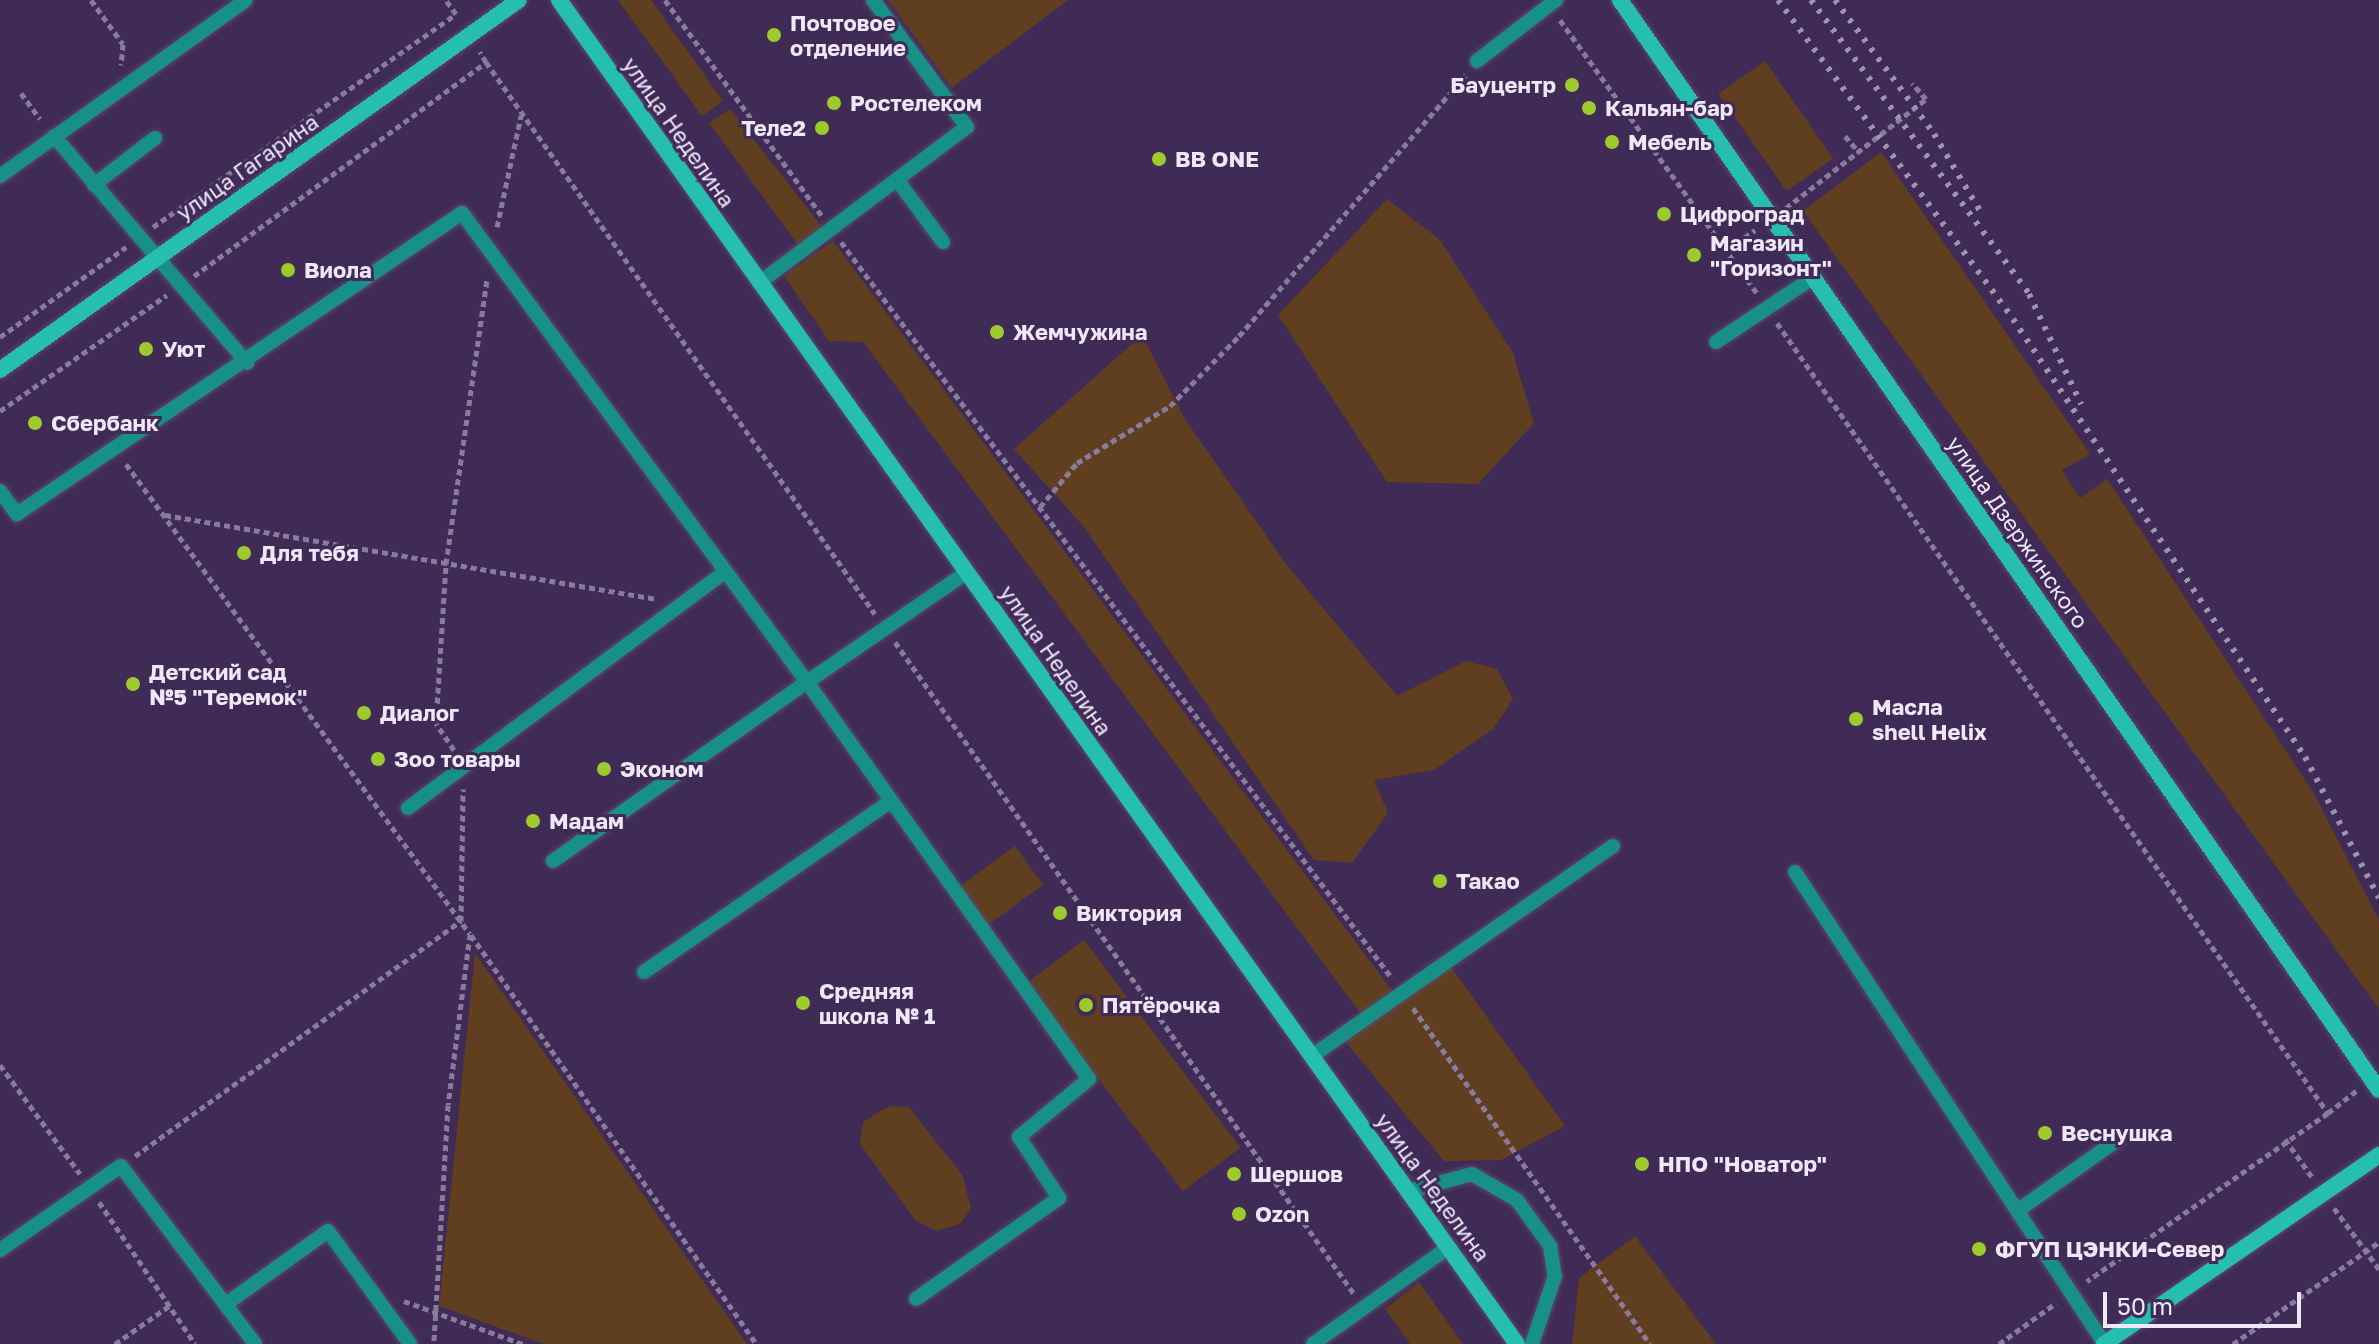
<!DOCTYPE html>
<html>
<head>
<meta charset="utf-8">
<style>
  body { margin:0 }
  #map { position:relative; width:2379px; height:1344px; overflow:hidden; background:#3f2b55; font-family:"Golos Text",sans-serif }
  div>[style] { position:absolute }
  .green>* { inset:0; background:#5f3f20; transform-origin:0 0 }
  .path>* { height:5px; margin-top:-2.5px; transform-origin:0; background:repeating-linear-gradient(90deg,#8a7a9b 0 6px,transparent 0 10px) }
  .roads { filter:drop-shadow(0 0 2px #5b4970) drop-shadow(0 0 2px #5b4970) }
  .lane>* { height:14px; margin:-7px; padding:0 7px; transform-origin:7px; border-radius:7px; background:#179185 }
  .secondary>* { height:16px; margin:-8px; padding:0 8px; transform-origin:8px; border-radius:8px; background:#26beaf }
  .rail>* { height:6px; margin-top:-3px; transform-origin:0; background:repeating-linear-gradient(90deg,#a092b1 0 4px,transparent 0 12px) }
  .dots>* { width:22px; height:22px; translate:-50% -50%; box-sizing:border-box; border:4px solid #3f2b55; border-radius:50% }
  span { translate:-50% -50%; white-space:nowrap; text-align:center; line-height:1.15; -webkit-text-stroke:6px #3f2b55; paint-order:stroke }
  .poi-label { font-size:22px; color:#f0e7fc; font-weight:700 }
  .left { translate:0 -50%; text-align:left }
  .right { translate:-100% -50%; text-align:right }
  .street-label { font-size:22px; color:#f0e7fc }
  .scale { position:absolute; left:2103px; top:1292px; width:198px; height:36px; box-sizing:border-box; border:4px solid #f0e7fc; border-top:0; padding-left:10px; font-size:24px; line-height:28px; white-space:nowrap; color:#f0e7fc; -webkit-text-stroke:6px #3f2b55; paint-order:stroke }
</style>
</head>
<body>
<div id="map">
  <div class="green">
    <div style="clip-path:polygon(618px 0,651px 0,723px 101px,702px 116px)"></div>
    <div style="clip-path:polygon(888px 0,1068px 0,952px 88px)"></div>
    <div style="left:1765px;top:61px;width:119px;height:57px;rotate:55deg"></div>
    <div style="clip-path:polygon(730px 109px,825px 231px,801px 249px,709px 123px)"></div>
    <div style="clip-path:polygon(1881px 152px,2090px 454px,2062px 470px,2080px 498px,2107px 479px,2313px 792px,2379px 920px,2379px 1009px,1803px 211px)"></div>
    <div style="clip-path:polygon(1387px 199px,1440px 240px,1513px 353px,1534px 423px,1478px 484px,1387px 482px,1278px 315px)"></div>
    <div style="clip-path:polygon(833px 241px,1392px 991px,1361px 1014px,863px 342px,829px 341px,784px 276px)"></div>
    <div style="clip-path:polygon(1142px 335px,1185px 419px,1286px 564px,1397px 696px,1466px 661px,1497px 669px,1513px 699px,1493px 729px,1434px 770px,1374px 780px,1388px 813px,1352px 863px,1314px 860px,1084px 527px,1014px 449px)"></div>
    <div style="left:1015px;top:846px;width:48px;height:68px;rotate:54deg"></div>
    <div style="left:1084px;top:940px;width:260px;height:72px;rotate:53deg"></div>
    <div style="clip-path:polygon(475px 953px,747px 1344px,544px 1344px,439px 1306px)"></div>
    <div style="clip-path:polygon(1451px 967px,1565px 1126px,1501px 1160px,1444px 1161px,1344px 1040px)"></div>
    <div style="clip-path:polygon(889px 1106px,909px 1107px,963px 1176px,971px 1209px,960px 1224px,936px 1231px,915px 1220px,860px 1144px,863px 1122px)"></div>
    <div style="clip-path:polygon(1635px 1236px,1716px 1344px,1572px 1344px,1579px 1278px)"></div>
    <div style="clip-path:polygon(1419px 1282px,1463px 1344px,1410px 1344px,1385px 1309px)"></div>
  </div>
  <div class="path">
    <div style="left:91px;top:0;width:54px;rotate:54deg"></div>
    <div style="left:123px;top:44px;width:21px;rotate:95deg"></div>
    <div style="left:665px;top:0;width:266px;rotate:54deg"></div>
    <div style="left:1560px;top:20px;width:339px;rotate:54.2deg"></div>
    <div style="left:486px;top:62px;width:675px;rotate:54.83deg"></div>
    <div style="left:21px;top:93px;width:32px;rotate:54deg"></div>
    <div style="left:1845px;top:136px;width:21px;rotate:49deg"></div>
    <div style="left:1786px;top:208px;width:177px;rotate:-37.9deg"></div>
    <div style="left:1926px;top:99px;width:21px;rotate:-131deg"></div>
    <div style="left:153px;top:227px;width:370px;rotate:-35.1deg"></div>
    <div style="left:456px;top:14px;width:17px;rotate:-126deg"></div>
    <div style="left:497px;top:227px;width:114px;rotate:-77.8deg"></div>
    <div style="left:841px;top:242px;width:918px;rotate:53.19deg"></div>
    <div style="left:1728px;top:249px;width:33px;rotate:-35deg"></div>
    <div style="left:194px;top:276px;width:362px;rotate:-36.2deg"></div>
    <div style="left:486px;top:62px;width:12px;rotate:-121deg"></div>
    <div style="left:1777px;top:323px;width:963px;rotate:55.11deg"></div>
    <div style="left:2328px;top:1113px;width:294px;rotate:145.1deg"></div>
    <div style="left:0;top:337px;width:155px;rotate:-35.5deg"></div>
    <div style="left:0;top:411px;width:203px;rotate:-34.8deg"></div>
    <div style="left:126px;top:464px;width:582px;rotate:53.8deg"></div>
    <div style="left:470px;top:934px;width:172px;rotate:97.3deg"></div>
    <div style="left:448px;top:1105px;width:239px;rotate:93.4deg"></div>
    <div style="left:1040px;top:507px;width:57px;rotate:-49.9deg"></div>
    <div style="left:1077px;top:463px;width:109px;rotate:-31.5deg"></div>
    <div style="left:1170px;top:406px;width:98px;rotate:-45.4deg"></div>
    <div style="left:1239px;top:336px;width:346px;rotate:-49deg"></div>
    <div style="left:165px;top:515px;width:498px;rotate:9.7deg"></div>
    <div style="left:895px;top:642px;width:797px;rotate:54.85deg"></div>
    <div style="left:454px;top:750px;width:32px;rotate:-124deg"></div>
    <div style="left:436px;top:723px;width:159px;rotate:-86.4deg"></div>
    <div style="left:446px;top:564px;width:287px;rotate:-81.8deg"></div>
    <div style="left:471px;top:935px;width:499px;rotate:55.1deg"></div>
    <div style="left:1413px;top:1008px;width:411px;rotate:54.8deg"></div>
    <div style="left:0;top:1065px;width:135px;rotate:53.7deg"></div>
    <div style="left:2328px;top:1113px;width:36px;rotate:-38deg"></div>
    <div style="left:2285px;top:1139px;width:47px;rotate:54.6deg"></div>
    <div style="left:135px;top:1156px;width:402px;rotate:-35.8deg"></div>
    <div style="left:461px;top:921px;width:132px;rotate:-89.1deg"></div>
    <div style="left:99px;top:1202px;width:171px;rotate:55.9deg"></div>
    <div style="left:2334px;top:1208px;width:76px;rotate:53.6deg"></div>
    <div style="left:404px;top:1301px;width:127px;rotate:19.9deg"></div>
    <div style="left:115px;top:1344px;width:66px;rotate:-35.1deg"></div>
    <div style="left:1999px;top:1344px;width:70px;rotate:-35.7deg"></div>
    <div style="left:2233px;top:1344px;width:178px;rotate:-34.9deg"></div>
  </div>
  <div class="roads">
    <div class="lane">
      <div style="left:1477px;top:61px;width:100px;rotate:-37.7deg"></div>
      <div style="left:54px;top:136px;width:298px;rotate:49.6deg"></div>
      <div style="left:0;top:176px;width:302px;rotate:-35.6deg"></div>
      <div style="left:898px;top:181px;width:76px;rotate:53.6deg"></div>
      <div style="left:94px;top:185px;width:77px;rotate:-37.6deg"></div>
      <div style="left:759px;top:283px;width:260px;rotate:-36.9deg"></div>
      <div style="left:967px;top:127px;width:158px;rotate:-126.5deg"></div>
      <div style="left:1716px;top:342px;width:118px;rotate:-33.6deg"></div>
      <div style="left:0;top:491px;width:29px;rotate:54deg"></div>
      <div style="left:17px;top:514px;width:537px;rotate:-34.07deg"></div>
      <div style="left:462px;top:213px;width:582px;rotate:53.66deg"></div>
      <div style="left:807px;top:682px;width:194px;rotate:-34.5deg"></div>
      <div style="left:408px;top:808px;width:395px;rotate:-36.7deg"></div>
      <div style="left:553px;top:861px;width:311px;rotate:-35.2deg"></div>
      <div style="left:807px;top:682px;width:487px;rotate:54.6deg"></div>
      <div style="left:1089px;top:1079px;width:91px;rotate:140.4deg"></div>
      <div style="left:1019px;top:1137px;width:73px;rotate:56.7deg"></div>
      <div style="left:1059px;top:1198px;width:175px;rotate:144.8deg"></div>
      <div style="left:1795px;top:872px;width:563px;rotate:56.73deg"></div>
      <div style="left:644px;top:972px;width:300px;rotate:-34.7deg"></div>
      <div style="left:1312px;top:1056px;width:367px;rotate:-34.9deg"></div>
      <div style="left:1410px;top:1191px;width:64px;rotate:-15.3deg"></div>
      <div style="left:1472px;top:1174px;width:52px;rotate:30deg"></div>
      <div style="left:1517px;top:1200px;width:57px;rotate:54.3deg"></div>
      <div style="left:1550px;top:1246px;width:30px;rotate:81deg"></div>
      <div style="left:1555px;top:1276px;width:72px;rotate:108.7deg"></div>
      <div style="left:2020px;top:1209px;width:123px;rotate:-35.4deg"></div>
      <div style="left:0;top:1250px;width:147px;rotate:-34.8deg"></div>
      <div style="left:121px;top:1166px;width:223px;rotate:53deg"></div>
      <div style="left:226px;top:1304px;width:125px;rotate:-35.6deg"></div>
      <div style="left:328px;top:1231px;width:140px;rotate:54deg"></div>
      <div style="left:1313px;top:1344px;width:167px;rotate:-35.5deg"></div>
    </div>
    <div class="secondary">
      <div style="left:559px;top:0;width:1650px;rotate:54.52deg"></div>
      <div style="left:1620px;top:0;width:1328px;rotate:55.15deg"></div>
      <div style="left:0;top:370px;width:637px;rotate:-35.49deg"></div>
      <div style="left:2104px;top:1344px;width:334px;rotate:-34.5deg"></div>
    </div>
  </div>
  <div class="rail">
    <div style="left:1778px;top:0;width:396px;rotate:53.6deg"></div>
    <div style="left:2013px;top:319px;width:526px;rotate:56.31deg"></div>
    <div style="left:2305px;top:757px;width:159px;rotate:62.3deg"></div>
    <div style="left:1811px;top:0;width:366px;rotate:53.4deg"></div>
    <div style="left:2029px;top:294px;width:122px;rotate:64.7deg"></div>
    <div style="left:1835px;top:0;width:167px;rotate:53.5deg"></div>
    <div style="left:1934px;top:134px;width:90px;rotate:59.1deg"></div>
  </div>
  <div class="dots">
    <div style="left:774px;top:35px;background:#9fca2d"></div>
    <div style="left:1572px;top:85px;background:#9fca2d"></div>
    <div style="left:834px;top:103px;background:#9fca2d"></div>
    <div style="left:1589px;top:108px;background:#9fca2d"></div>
    <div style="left:822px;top:128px;background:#9fca2d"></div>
    <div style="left:1612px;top:142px;background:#9fca2d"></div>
    <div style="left:1159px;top:159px;background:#9fca2d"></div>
    <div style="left:1664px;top:214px;background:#9fca2d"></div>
    <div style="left:1694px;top:255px;background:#9fca2d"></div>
    <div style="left:288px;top:270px;background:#9fca2d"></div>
    <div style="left:997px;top:332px;background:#9fca2d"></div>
    <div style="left:146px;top:349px;background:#9fca2d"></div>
    <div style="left:35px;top:423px;background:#9fca2d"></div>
    <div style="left:244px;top:553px;background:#9fca2d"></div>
    <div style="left:133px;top:684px;background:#9fca2d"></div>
    <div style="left:364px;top:713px;background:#9fca2d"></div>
    <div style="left:1856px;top:719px;background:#9fca2d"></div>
    <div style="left:378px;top:759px;background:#9fca2d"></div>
    <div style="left:604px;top:769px;background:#9fca2d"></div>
    <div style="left:533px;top:821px;background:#9fca2d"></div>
    <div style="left:1440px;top:881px;background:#9fca2d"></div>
    <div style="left:1060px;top:913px;background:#9fca2d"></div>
    <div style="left:803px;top:1003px;background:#9fca2d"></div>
    <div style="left:1086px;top:1005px;background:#9fca2d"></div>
    <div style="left:2045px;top:1133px;background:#9fca2d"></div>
    <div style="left:1642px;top:1164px;background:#9fca2d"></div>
    <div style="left:1234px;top:1174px;background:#9fca2d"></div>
    <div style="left:1239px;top:1214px;background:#9fca2d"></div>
    <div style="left:1979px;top:1249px;background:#9fca2d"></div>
  </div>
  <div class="poi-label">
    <span class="left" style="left:790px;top:35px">Почтовое<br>отделение</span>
    <span class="right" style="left:1556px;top:85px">Бауцентр</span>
    <span class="left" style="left:850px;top:103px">Ростелеком</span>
    <span class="left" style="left:1605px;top:108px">Кальян-бар</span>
    <span class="right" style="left:806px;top:128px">Теле2</span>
    <span class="left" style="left:1628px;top:142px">Мебель</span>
    <span class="left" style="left:1175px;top:159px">BB ONE</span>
    <span class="left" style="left:1680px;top:214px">Цифроград</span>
    <span class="left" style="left:1710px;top:255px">Магазин<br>"Горизонт"</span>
    <span class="left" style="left:304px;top:270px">Виола</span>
    <span class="left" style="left:1013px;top:332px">Жемчужина</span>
    <span class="left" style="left:162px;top:349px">Уют</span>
    <span class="left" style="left:51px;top:423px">Сбербанк</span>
    <span class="left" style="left:260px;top:553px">Для тебя</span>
    <span class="left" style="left:149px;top:684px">Детский сад<br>№5 "Теремок"</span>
    <span class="left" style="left:1872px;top:719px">Масла<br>shell Helix</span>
    <span class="left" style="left:380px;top:713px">Диалог</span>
    <span class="left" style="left:394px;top:759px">Зоо товары</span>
    <span class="left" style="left:620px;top:769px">Эконом</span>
    <span class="left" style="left:549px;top:821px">Мадам</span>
    <span class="left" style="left:1456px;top:881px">Такао</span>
    <span class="left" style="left:1076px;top:913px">Виктория</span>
    <span class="left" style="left:819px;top:1003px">Средняя<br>школа № 1</span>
    <span class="left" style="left:1102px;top:1005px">Пятёрочка</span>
    <span class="left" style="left:2061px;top:1133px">Веснушка</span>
    <span class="left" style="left:1658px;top:1164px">НПО "Новатор"</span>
    <span class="left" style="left:1250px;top:1174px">Шершов</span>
    <span class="left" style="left:1255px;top:1214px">Ozon</span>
    <span class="left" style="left:1995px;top:1249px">ФГУП ЦЭНКИ-Север</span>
  </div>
  <div class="street-label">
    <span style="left:679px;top:132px;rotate:55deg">улица Неделина</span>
    <span style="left:247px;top:167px;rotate:-35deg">улица Гагарина</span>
    <span style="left:2018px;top:532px;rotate:55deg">улица Дзержинского</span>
    <span style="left:1056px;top:660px;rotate:55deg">улица Неделина</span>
    <span style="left:1433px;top:1187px;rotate:54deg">улица Неделина</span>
  </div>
  <div class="scale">50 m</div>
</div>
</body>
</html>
